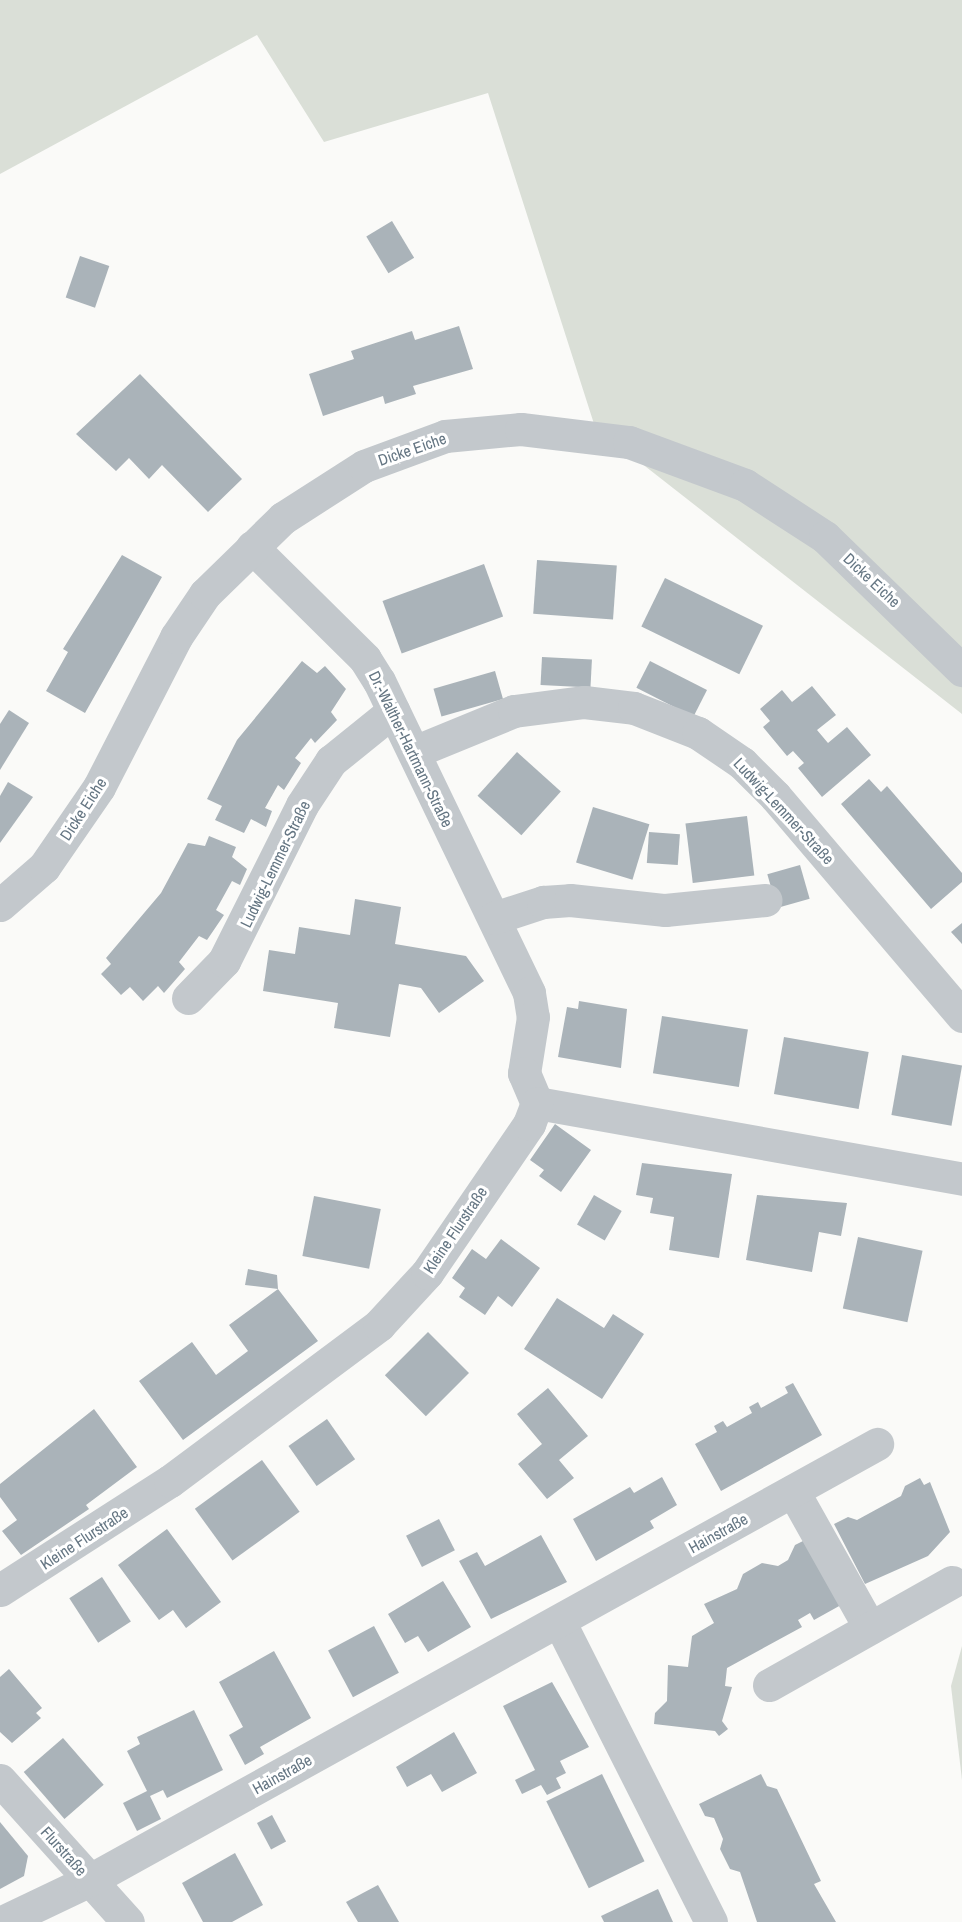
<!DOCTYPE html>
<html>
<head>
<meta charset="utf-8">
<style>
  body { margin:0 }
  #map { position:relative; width:962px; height:1922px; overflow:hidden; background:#fafaf8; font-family:"Archivo Narrow",sans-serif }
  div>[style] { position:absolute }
  .green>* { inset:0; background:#dadfd7 }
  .building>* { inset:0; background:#aab3b9; transform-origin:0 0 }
  .minor>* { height:33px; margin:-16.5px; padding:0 16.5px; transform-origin:16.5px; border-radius:16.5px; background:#c3c8cc }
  span { translate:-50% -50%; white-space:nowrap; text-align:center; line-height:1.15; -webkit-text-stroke:6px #fff; paint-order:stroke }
  .street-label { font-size:16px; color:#657683 }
</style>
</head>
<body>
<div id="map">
  <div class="green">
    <div style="clip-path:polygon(0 0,962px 0,962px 714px,595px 427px,488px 93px,324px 142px,257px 35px,0 174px)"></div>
    <div style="clip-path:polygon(962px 1646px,962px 1780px,951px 1686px)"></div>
  </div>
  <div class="building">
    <div style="left:392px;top:221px;width:43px;height:30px;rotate:59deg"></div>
    <div style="left:80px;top:256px;width:31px;height:44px;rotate:19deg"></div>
    <div style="clip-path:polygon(459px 326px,473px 369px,413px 386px,416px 394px,385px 404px,383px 396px,323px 416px,309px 374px,354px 359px,351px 351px,412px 331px,415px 340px)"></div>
    <div style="clip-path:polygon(140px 374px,242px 479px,208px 512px,162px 465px,149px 479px,129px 458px,116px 471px,76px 434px)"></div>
    <div style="clip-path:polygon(122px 555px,162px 577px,85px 713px,46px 691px,68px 652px,63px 649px)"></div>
    <div style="left:537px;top:560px;width:80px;height:54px;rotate:4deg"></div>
    <div style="left:484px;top:564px;width:56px;height:108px;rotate:70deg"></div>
    <div style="left:665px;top:578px;width:109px;height:54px;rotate:26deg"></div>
    <div style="left:542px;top:657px;width:50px;height:28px;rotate:3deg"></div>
    <div style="clip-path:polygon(302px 661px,317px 673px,325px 666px,346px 689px,331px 712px,337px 720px,315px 743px,311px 738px,295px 758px,301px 763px,284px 790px,278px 785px,265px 808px,272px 811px,266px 827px,251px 819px,244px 833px,215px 820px,222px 806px,207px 799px,237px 740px)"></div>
    <div style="left:650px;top:661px;width:64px;height:30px;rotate:27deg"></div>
    <div style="left:495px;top:671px;width:29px;height:64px;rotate:74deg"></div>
    <div style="clip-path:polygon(812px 686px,836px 715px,817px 730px,828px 743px,847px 727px,871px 755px,822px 797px,798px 768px,804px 763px,793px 751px,787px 756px,763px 727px,770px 721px,760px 709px,782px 690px,792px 702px)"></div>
    <div style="clip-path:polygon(9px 710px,29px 723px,0 770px,0 724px)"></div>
    <div style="left:517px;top:752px;width:59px;height:59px;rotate:42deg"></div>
    <div style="clip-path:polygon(869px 779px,881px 792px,887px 786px,962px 873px,962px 882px,931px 909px,841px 804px)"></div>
    <div style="clip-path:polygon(8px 782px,33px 797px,0 843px,0 796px)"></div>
    <div style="left:593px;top:807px;width:59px;height:58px;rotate:17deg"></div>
    <div style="left:747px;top:816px;width:60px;height:62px;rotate:83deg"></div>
    <div style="left:649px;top:832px;width:31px;height:31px;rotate:4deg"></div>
    <div style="clip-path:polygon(209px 836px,236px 847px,232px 857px,247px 869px,240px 885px,232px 881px,216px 910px,224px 915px,207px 940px,199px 936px,179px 962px,185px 969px,164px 993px,158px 986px,143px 1001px,130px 987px,121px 995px,101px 974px,111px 964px,106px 958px,161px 893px,188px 843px,205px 846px)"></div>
    <div style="left:800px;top:865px;width:35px;height:34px;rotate:74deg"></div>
    <div style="clip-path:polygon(355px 899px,401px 907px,395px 944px,466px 956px,484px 981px,439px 1013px,421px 988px,399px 984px,390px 1037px,334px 1028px,338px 1003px,263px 991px,269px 950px,295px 954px,299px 927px,350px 935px)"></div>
    <div style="clip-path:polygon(962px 923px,962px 944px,951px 932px)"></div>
    <div style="clip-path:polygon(579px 1001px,627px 1009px,621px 1068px,558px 1057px,567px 1007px,578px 1009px)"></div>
    <div style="left:662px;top:1016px;width:87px;height:58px;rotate:9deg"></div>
    <div style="left:784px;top:1037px;width:86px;height:58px;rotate:10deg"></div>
    <div style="left:902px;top:1055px;width:61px;height:61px;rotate:10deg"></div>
    <div style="clip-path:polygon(555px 1124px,591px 1150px,561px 1192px,539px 1176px,544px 1170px,530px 1160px)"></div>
    <div style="clip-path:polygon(642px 1163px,732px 1174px,719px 1258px,669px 1250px,674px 1217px,650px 1213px,653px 1198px,636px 1195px)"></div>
    <div style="left:594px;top:1195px;width:32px;height:34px;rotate:30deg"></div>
    <div style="clip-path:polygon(757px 1195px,847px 1203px,841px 1236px,819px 1232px,812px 1272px,746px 1260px)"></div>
    <div style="left:314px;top:1196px;width:68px;height:61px;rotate:11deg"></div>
    <div style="left:858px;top:1237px;width:66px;height:73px;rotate:12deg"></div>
    <div style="clip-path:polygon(501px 1239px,540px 1268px,512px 1307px,498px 1296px,485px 1315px,459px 1297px,465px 1288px,452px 1278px,472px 1249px,486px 1259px)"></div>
    <div style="clip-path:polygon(248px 1269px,277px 1275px,278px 1289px,318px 1341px,183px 1440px,139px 1381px,192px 1342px,216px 1375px,248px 1351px,229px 1325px,278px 1289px,245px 1285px)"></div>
    <div style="clip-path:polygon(557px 1298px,604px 1328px,613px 1314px,644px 1334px,602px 1399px,524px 1349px)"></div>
    <div style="left:428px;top:1332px;width:58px;height:61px;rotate:45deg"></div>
    <div style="clip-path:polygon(793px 1383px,822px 1435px,721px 1491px,695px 1444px,717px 1432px,714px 1426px,723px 1421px,727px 1427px,752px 1413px,749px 1407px,758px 1402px,761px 1408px,788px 1393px,785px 1387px)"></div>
    <div style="clip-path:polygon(548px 1388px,588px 1436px,559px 1460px,574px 1478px,547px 1499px,518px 1464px,542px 1444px,517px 1414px)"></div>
    <div style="clip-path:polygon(94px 1409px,137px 1467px,86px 1505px,89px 1509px,21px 1555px,2px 1531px,17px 1520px,0 1497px,0 1484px)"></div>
    <div style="left:327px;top:1419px;width:49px;height:47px;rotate:55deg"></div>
    <div style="left:262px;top:1460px;width:64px;height:83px;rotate:54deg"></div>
    <div style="clip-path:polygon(662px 1477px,677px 1505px,650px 1521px,654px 1528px,596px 1561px,573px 1519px,630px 1487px,634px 1493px)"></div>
    <div style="clip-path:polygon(920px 1478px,924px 1485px,930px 1482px,950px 1532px,928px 1556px,865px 1584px,834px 1524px,848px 1517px,857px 1520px,901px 1496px,905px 1486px)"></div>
    <div style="left:439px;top:1519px;width:35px;height:37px;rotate:63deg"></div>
    <div style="clip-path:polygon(167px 1529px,221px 1602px,186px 1628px,173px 1610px,159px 1620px,118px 1565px)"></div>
    <div style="clip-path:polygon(541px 1535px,567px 1582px,491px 1619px,459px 1561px,477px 1552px,485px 1566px)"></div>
    <div style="clip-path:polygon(805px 1540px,841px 1605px,814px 1620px,810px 1613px,798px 1620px,802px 1627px,727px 1668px,725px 1686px,732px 1687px,722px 1721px,728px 1729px,719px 1736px,715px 1731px,654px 1724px,655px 1713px,667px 1701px,668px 1665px,688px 1667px,692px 1636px,714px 1623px,704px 1604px,737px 1589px,743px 1574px,762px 1563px,778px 1566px,788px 1560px,795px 1545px)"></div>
    <div style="left:102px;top:1577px;width:53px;height:39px;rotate:57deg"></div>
    <div style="clip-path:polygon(443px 1581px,471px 1627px,428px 1652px,418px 1636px,405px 1643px,388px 1614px)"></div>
    <div style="left:374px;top:1626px;width:53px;height:52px;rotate:62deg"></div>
    <div style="clip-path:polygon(274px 1651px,311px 1718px,260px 1747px,264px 1754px,245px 1765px,229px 1735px,243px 1727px,219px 1682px)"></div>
    <div style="clip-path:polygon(9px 1669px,42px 1708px,36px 1713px,41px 1718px,12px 1743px,0 1732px,0 1677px)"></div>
    <div style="clip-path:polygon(552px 1682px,589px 1747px,560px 1761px,566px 1773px,556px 1778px,561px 1788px,547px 1795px,541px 1785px,522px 1794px,515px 1780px,535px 1770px,503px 1706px)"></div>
    <div style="clip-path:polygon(194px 1710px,223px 1770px,167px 1798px,163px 1790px,150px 1796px,161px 1819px,137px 1831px,123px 1803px,147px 1791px,127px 1751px,140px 1744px,137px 1737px)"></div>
    <div style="clip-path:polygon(454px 1732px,477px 1773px,442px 1792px,431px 1774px,407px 1787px,396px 1767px)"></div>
    <div style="left:63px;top:1738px;width:62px;height:52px;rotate:49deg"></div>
    <div style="left:602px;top:1774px;width:97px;height:62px;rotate:64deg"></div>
    <div style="clip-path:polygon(761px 1774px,767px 1786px,777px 1789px,821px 1881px,814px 1884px,836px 1922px,757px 1922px,740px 1872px,730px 1869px,720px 1849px,723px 1839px,714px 1818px,705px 1816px,699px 1804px)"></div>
    <div style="left:272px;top:1815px;width:30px;height:17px;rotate:62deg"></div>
    <div style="clip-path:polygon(0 1822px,28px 1856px,24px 1876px,0 1889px)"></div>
    <div style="clip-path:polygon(235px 1853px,263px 1905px,232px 1922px,203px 1922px,182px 1883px)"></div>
    <div style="clip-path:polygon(378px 1885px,399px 1922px,358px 1922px,346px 1902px)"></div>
    <div style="clip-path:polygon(658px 1889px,673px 1922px,604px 1922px,601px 1916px)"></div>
  </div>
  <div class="minor">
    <div style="left:252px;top:547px;width:159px;rotate:44.7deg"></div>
    <div style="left:365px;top:659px;width:26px;rotate:58deg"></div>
    <div style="left:379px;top:681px;width:346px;rotate:64.3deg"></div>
    <div style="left:529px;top:993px;width:24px;rotate:81deg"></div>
    <div style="left:533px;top:1017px;width:57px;rotate:99.1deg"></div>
    <div style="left:524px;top:1073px;width:33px;rotate:67deg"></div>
    <div style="left:414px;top:752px;width:108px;rotate:-22.3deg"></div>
    <div style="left:514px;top:711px;width:71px;rotate:-7.3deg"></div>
    <div style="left:584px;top:702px;width:50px;rotate:6.8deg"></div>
    <div style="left:634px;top:708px;width:69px;rotate:21.3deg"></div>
    <div style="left:698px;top:733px;width:53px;rotate:34.3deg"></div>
    <div style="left:742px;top:763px;width:47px;rotate:45deg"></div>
    <div style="left:775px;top:796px;width:289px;rotate:49.6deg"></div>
    <div style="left:0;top:905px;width:58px;rotate:-40.8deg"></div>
    <div style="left:44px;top:867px;width:97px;rotate:-55.5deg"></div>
    <div style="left:99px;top:787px;width:169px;rotate:-62.8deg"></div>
    <div style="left:176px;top:637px;width:52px;rotate:-56deg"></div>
    <div style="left:205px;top:594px;width:109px;rotate:-44.3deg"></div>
    <div style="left:283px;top:518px;width:96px;rotate:-32.7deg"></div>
    <div style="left:364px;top:466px;width:86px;rotate:-20.3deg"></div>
    <div style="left:445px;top:436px;width:76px;rotate:-5.3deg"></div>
    <div style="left:521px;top:429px;width:109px;rotate:6.9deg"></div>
    <div style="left:629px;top:442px;width:124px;rotate:20.3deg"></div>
    <div style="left:745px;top:485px;width:95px;rotate:33deg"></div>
    <div style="left:825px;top:537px;width:191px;rotate:44.2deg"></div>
    <div style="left:494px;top:918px;width:52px;rotate:-18.1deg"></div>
    <div style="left:543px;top:902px;width:27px;rotate:-4deg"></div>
    <div style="left:570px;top:900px;width:96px;rotate:6deg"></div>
    <div style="left:665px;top:910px;width:101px;rotate:-5.7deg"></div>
    <div style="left:188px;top:998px;width:52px;rotate:-45.8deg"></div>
    <div style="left:224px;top:961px;width:174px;rotate:-63.4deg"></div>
    <div style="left:302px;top:805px;width:53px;rotate:-56.6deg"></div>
    <div style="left:331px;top:761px;width:80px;rotate:-38.9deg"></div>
    <div style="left:537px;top:1103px;width:432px;rotate:10.1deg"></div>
    <div style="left:793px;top:1491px;width:157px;rotate:60.7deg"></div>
    <div style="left:0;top:1590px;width:202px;rotate:-32.7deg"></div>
    <div style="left:170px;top:1481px;width:261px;rotate:-36.7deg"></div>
    <div style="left:379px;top:1325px;width:71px;rotate:-47.3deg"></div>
    <div style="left:427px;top:1273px;width:181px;rotate:-55.6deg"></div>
    <div style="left:529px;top:1124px;width:22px;rotate:-69deg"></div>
    <div style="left:559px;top:1621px;width:337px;rotate:63.2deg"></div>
    <div style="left:769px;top:1685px;width:210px;rotate:-29.4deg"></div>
    <div style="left:0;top:1780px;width:191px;rotate:48deg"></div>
    <div style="left:2px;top:1922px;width:98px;rotate:-25.5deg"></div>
    <div style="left:90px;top:1880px;width:900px;rotate:-28.99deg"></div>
  </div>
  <div class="street-label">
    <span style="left:412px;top:449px;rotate:-19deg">Dicke Eiche</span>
    <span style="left:872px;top:580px;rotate:43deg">Dicke Eiche</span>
    <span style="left:411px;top:749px;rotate:64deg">Dr.-Walther-Hartmann-Straße</span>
    <span style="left:83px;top:809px;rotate:-57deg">Dicke Eiche</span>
    <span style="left:784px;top:811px;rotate:47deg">Ludwig-Lemmer-Straße</span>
    <span style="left:275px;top:864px;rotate:-64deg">Ludwig-Lemmer-Straße</span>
    <span style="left:455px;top:1230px;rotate:-56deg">Kleine Flurstraße</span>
    <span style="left:718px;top:1533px;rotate:-29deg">Hainstraße</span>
    <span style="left:84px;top:1538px;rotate:-33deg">Kleine Flurstraße</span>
    <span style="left:282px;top:1774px;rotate:-29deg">Hainstraße</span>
    <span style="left:64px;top:1851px;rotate:48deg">Flurstraße</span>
  </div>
</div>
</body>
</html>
